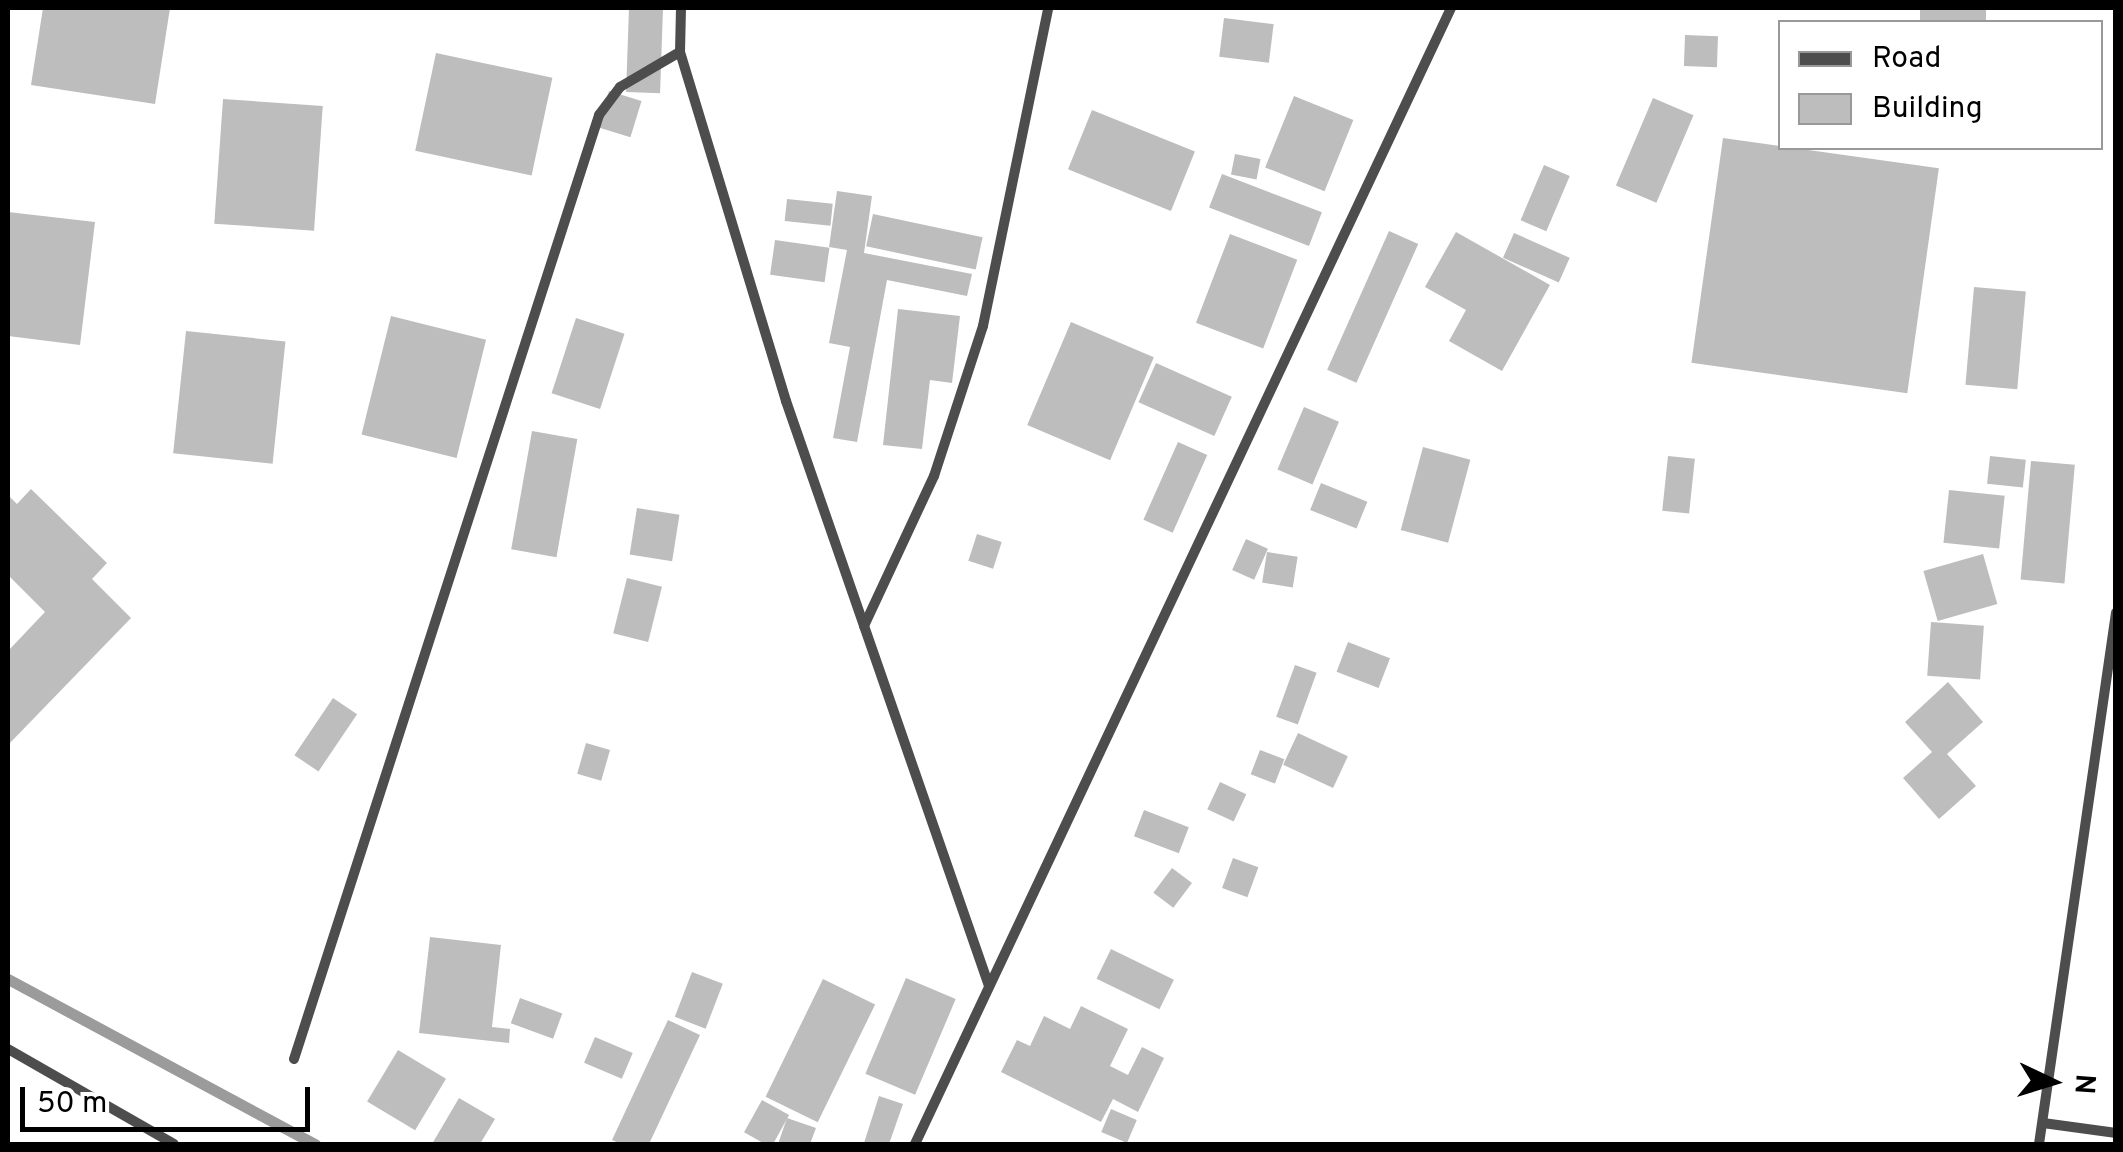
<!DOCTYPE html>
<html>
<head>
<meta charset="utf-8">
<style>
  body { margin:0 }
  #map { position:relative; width:2123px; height:1152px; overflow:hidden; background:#fff; font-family:Overpass,sans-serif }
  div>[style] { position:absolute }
  .stream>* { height:11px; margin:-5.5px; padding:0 5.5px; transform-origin:5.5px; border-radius:5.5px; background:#9b9b9b }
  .building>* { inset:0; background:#bdbdbd; transform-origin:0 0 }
  .street>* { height:10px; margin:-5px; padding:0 5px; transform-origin:5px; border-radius:5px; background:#4d4d4d }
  span { translate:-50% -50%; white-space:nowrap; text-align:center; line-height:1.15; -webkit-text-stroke:8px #fff; paint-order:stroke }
  .frame { position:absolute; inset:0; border:10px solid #000; pointer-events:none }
  .legend { position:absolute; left:1778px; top:20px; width:325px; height:130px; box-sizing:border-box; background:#fff; border:2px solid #999; margin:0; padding:12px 18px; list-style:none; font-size:30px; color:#000 }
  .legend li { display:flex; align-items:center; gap:20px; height:50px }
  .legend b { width:50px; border:2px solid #999 }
  .north { position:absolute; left:2003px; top:1032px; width:100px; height:100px; -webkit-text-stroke:8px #fff; paint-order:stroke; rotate:94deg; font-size:28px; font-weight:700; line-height:40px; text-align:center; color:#000 }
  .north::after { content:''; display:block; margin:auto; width:35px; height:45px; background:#000; clip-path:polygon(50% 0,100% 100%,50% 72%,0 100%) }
  .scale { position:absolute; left:20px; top:1087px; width:290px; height:45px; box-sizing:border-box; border:5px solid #000; border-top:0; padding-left:12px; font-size:30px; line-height:35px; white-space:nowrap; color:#000; -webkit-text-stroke:8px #fff; paint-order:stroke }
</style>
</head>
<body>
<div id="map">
  <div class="stream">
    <div style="left:8px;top:979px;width:349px;rotate:28.3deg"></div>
  </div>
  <div class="building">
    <div style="clip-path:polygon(43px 8px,170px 8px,155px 104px,31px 85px)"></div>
    <div style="left:629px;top:8px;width:34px;height:84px;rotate:2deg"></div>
    <div style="left:1920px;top:8px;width:66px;height:14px"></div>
    <div style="left:1224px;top:18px;width:50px;height:39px;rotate:7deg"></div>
    <div style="left:1685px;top:35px;width:33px;height:31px;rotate:2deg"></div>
    <div style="left:436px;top:53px;width:119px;height:100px;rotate:12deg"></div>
    <div style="left:609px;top:91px;width:34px;height:38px;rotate:17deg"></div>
    <div style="left:1294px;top:96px;width:64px;height:77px;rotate:22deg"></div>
    <div style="left:1653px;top:98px;width:44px;height:95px;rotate:23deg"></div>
    <div style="left:223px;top:99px;width:100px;height:125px;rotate:4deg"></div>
    <div style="left:1092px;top:110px;width:111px;height:64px;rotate:22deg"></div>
    <div style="left:1723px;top:138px;width:218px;height:227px;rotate:8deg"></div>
    <div style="left:1235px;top:154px;width:26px;height:21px;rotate:11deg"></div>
    <div style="left:1544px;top:165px;width:28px;height:60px;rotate:23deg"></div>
    <div style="left:1222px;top:174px;width:107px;height:36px;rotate:21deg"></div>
    <div style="clip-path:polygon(837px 191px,872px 196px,864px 253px,972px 274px,967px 296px,887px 280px,857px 442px,833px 438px,850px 347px,829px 343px,847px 250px,829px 247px)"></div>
    <div style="left:787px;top:199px;width:46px;height:22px;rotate:6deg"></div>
    <div style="clip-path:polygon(8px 212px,95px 222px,80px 345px,8px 336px)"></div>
    <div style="left:873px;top:214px;width:112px;height:33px;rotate:12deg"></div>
    <div style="left:1389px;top:231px;width:32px;height:152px;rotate:24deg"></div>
    <div style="clip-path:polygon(1456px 232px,1550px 285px,1502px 371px,1449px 341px,1466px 310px,1425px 287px)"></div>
    <div style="left:1514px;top:233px;width:61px;height:27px;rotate:24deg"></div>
    <div style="left:1230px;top:234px;width:72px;height:95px;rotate:21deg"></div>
    <div style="left:775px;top:240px;width:55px;height:35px;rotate:8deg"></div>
    <div style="left:1974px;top:287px;width:52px;height:98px;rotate:5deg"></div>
    <div style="clip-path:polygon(898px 309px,960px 316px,952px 383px,930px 380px,922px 449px,883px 445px)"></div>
    <div style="left:391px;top:316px;width:98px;height:122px;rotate:14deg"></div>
    <div style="left:576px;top:318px;width:51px;height:79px;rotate:18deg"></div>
    <div style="left:1071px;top:322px;width:90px;height:112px;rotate:23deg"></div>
    <div style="left:186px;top:331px;width:100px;height:123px;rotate:6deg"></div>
    <div style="left:1156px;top:363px;width:83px;height:43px;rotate:24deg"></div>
    <div style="left:1304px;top:407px;width:38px;height:68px;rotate:23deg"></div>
    <div style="left:532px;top:431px;width:46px;height:120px;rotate:10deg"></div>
    <div style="left:1178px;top:442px;width:32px;height:85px;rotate:24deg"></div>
    <div style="left:1423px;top:447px;width:49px;height:86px;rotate:15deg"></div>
    <div style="left:1668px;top:456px;width:27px;height:55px;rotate:6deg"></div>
    <div style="left:1990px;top:456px;width:36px;height:28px;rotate:6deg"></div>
    <div style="left:2031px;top:461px;width:44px;height:119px;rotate:5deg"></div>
    <div style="left:1321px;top:483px;width:50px;height:29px;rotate:22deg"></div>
    <div style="clip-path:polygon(31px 489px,107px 563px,92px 579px,131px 618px,8px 745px,8px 651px,45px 612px,8px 575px,8px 495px,17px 504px)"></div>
    <div style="left:1949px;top:490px;width:56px;height:53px;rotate:6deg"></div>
    <div style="left:637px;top:508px;width:43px;height:47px;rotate:9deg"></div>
    <div style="left:977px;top:534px;width:26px;height:28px;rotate:18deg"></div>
    <div style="left:1246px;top:539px;width:24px;height:34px;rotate:24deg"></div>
    <div style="left:1267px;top:552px;width:31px;height:31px;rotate:9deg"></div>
    <div style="left:1983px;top:554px;width:52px;height:62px;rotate:74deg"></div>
    <div style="left:627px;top:578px;width:36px;height:57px;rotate:14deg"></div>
    <div style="left:1931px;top:622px;width:53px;height:54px;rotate:4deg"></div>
    <div style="left:1348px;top:642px;width:45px;height:32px;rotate:21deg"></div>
    <div style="left:1295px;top:665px;width:23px;height:55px;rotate:20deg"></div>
    <div style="clip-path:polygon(1948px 682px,1983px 722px,1947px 754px,1976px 786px,1939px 819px,1903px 778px,1932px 752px,1905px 722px)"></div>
    <div style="left:333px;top:698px;width:29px;height:69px;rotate:34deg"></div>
    <div style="left:1298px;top:733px;width:55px;height:35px;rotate:25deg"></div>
    <div style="left:586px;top:743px;width:25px;height:32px;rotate:16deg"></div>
    <div style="left:1260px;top:750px;width:26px;height:26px;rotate:21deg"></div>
    <div style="left:1220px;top:782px;width:29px;height:30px;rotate:25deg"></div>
    <div style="left:1144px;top:810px;width:48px;height:28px;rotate:21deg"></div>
    <div style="left:1233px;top:858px;width:27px;height:32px;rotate:20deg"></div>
    <div style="left:1172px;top:868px;width:25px;height:31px;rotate:37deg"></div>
    <div style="clip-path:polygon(430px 937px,501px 945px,492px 1027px,510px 1029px,509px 1043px,419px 1033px)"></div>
    <div style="left:1111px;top:949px;width:70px;height:33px;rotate:26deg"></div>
    <div style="left:692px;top:972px;width:33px;height:48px;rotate:21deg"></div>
    <div style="left:906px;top:978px;width:54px;height:104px;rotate:23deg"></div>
    <div style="left:823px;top:979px;width:58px;height:131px;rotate:26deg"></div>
    <div style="left:520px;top:998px;width:45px;height:27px;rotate:20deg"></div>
    <div style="clip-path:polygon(1081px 1006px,1128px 1029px,1110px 1066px,1128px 1075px,1142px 1047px,1164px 1058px,1138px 1112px,1113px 1099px,1101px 1122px,1001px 1072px,1017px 1040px,1030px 1046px,1044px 1016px,1070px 1029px)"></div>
    <div style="clip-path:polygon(668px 1020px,700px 1035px,649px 1144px,621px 1144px,612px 1140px)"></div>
    <div style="left:595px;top:1037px;width:41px;height:28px;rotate:23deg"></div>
    <div style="left:398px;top:1050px;width:56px;height:60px;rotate:31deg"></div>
    <div style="clip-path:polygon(879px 1096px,903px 1104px,889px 1144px,869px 1144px,864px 1143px)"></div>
    <div style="clip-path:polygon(459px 1098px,495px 1119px,480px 1144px,432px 1144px)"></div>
    <div style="left:762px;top:1100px;width:31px;height:37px;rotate:29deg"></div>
    <div style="left:1111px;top:1109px;width:28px;height:25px;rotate:23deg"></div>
    <div style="clip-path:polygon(787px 1118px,816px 1128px,810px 1144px,778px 1144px)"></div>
  </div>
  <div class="street">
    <div style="left:681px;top:8px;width:44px;rotate:91.3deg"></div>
    <div style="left:680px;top:52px;width:365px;rotate:73.1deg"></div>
    <div style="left:786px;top:401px;width:619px;rotate:70.86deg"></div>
    <div style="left:864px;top:626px;width:166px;rotate:-65deg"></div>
    <div style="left:934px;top:476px;width:158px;rotate:-71.9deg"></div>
    <div style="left:983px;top:326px;width:325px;rotate:-78.4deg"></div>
    <div style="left:8px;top:1049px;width:191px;rotate:29.8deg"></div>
    <div style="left:294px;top:1059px;width:992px;rotate:-72.09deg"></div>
    <div style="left:599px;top:115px;width:35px;rotate:-53deg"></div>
    <div style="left:620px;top:87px;width:69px;rotate:-30.3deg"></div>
    <div style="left:2043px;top:1123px;width:74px;rotate:7.8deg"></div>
    <div style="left:915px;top:1144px;width:1256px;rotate:-64.74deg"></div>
    <div style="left:2039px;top:1144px;width:537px;rotate:-81.75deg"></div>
  </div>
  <div class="frame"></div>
  <ul class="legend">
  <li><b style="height:12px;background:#4d4d4d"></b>Road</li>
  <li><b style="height:28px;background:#bdbdbd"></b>Building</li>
  </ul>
  <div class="north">N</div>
  <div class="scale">50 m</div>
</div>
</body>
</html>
